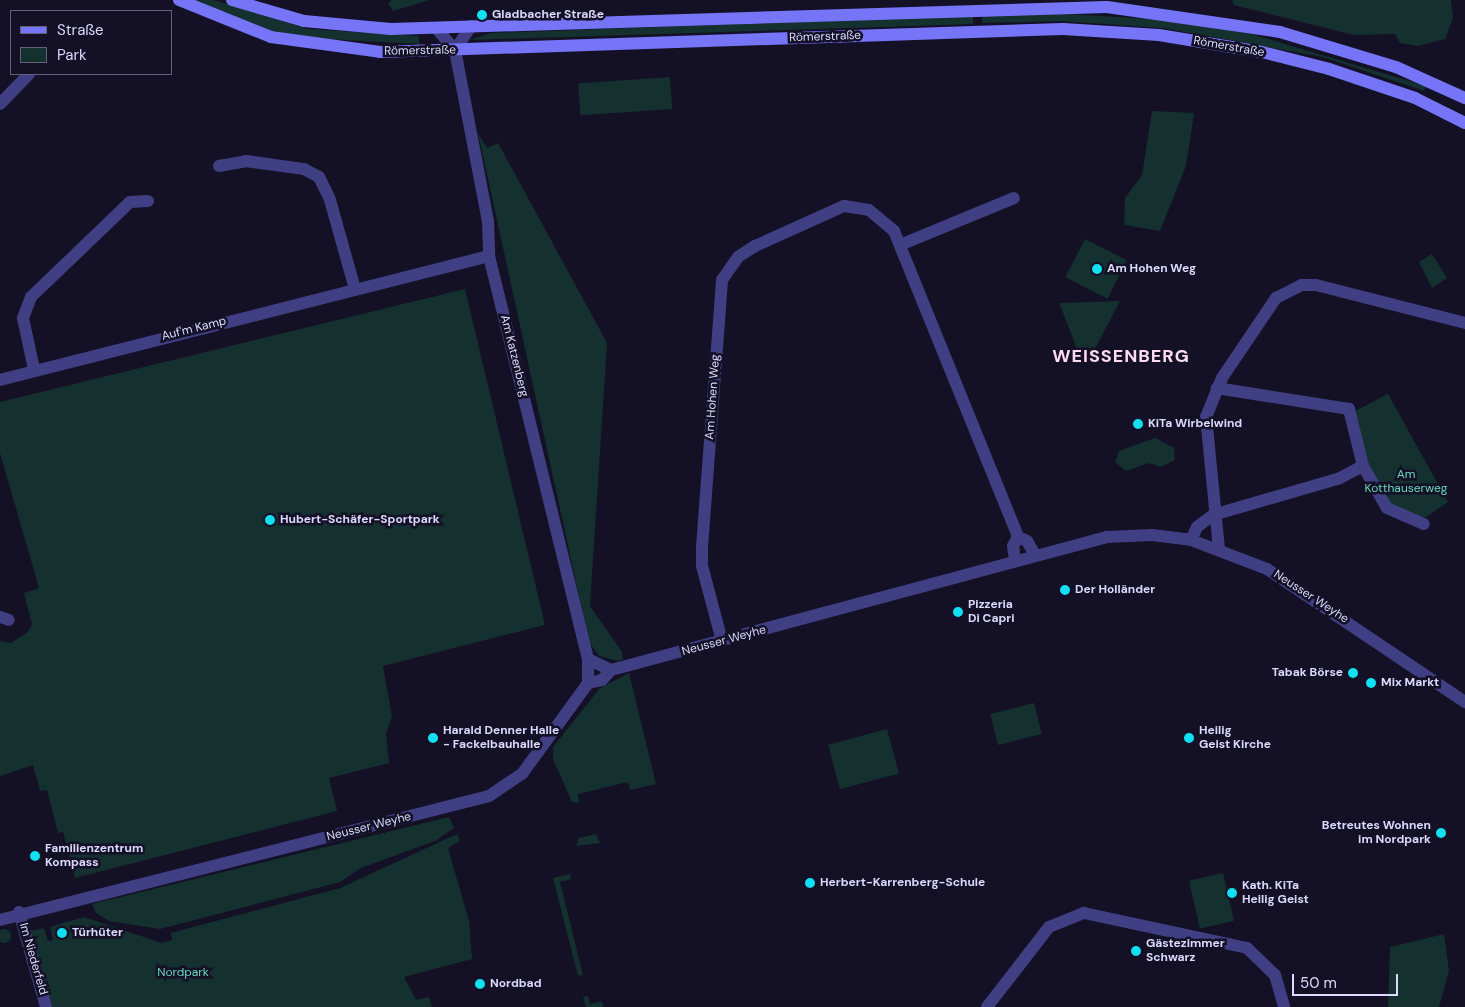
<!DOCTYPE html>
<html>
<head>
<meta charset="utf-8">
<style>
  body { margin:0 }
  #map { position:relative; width:1465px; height:1007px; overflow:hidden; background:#141127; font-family:"DM Sans",sans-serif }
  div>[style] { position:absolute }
  .green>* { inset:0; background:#14302f; transform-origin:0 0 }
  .round { border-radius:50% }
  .minor>* { height:12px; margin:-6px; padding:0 6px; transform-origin:6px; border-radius:6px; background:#403f83 }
  .secondary>* { height:12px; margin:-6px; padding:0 6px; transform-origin:6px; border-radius:6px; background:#7675f7 }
  .dots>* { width:14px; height:14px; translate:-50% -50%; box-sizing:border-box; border:2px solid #141127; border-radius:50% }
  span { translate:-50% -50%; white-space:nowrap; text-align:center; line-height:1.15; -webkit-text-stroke:5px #141127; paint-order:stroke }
  .poi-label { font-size:12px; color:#dcd9fd; font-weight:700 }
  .left { translate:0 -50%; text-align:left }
  .right { translate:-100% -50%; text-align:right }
  .street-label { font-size:12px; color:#dcd9fd }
  .park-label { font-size:12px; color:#68dabb }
  .district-label { font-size:18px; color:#fddbf1; font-weight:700; letter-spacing:1px }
  .legend { position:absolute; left:10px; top:10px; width:162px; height:65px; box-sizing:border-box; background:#141127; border:1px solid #64617d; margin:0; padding:6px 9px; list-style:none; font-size:15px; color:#dcd9fd }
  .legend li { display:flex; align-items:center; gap:10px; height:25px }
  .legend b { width:25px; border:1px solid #64617d }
  .scale { position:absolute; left:1292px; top:974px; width:106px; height:22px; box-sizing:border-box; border:2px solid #dcd9fd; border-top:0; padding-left:6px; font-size:15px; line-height:18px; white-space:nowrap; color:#dcd9fd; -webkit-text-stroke:4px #141127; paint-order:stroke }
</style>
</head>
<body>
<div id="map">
  <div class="green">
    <div style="clip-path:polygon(194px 0,214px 0,308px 29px,419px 36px,419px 44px,308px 38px,270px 30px)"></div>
    <div style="clip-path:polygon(392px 0,430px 0,393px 11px,388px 3px)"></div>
    <div style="clip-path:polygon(1232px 0,1451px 0,1453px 18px,1445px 39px,1418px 46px,1400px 43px,1395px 34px,1354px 35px,1234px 5px)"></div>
    <div style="clip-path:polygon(1051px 13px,1168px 20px,1255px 35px,1426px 86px,1424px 91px,1323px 57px,1163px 28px,1060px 21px,982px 23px,982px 15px)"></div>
    <div style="clip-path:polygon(973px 16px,973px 24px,469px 40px,491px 33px)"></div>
    <div style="left:670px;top:77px;width:32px;height:92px;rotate:86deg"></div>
    <div style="clip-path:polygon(1152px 111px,1194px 113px,1186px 166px,1160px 231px,1124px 225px,1125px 198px,1142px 175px)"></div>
    <div style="clip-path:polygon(478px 133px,487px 148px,498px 143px,607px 343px,590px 606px,622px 652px,623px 659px,618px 661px,599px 656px,589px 642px)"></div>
    <div style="left:1085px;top:239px;width:47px;height:43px;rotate:27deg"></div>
    <div style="clip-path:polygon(1432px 254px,1447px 278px,1432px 288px,1419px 262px)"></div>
    <div style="clip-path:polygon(465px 289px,545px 625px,383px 666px,392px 716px,386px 733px,389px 763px,329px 778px,337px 811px,75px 878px,63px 832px,58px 833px,47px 790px,40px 791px,33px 765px,0 776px,0 641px,11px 643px,28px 632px,32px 624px,24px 593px,39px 588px,0 453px,0 402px)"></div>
    <div style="clip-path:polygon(1120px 301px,1096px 347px,1078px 351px,1059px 303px)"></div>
    <div style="clip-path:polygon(1388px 394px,1448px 502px,1426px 517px,1411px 516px,1388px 503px,1364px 460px,1355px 411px)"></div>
    <div style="clip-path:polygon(1155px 438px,1174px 448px,1175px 460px,1161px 467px,1149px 463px,1126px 471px,1115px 462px,1119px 451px)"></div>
    <div style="clip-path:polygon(629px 673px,656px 784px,630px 790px,628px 782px,578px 794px,579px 803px,572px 802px,553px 759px,553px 747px,600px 688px)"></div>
    <div style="left:1034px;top:703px;width:32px;height:45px;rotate:76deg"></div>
    <div style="left:887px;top:729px;width:46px;height:61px;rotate:75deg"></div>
    <div style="clip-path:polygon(449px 817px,454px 828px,435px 841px,361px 868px,340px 882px,160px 929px,109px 921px,96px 913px,92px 904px)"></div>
    <div style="clip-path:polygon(457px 834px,460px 841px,448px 848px,469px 921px,472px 959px,404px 977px,416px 1000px,429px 997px,432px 1007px,52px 1007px,30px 931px,44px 928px,48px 941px,53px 940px,50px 927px,84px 917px,162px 943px,172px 940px,171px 933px,340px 888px)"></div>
    <div style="clip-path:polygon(596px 834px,600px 843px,576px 846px,579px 838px)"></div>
    <div style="left:1223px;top:873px;width:49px;height:35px;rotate:77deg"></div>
    <div style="clip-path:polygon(570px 874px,571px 879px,560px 882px,583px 975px,578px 976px,553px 878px)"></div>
    <div class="round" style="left:-3px;top:929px;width:14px;height:14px"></div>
    <div style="clip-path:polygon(1444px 934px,1449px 971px,1439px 1007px,1388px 1007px,1390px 947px)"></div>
    <div style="clip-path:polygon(588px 996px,590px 1004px,602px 1001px,603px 1007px,586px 1007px,583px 997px)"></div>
  </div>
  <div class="minor">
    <div style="left:436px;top:28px;width:29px;rotate:49deg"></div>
    <div style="left:455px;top:50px;width:174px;rotate:79.1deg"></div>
    <div style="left:488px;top:221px;width:35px;rotate:88deg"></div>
    <div style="left:489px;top:256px;width:415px;rotate:76.2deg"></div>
    <div style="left:588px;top:659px;width:24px;rotate:90deg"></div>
    <div style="left:455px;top:50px;width:29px;rotate:-56deg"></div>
    <div style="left:0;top:104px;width:42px;rotate:-46deg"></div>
    <div style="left:219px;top:166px;width:27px;rotate:-10deg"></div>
    <div style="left:246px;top:161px;width:59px;rotate:7.9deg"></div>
    <div style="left:304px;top:169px;width:17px;rotate:28deg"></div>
    <div style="left:319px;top:177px;width:25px;rotate:64deg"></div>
    <div style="left:330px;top:200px;width:92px;rotate:74.3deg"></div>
    <div style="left:900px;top:245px;width:123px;rotate:-22.4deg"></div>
    <div style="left:34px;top:369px;width:52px;rotate:-102.2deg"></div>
    <div style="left:23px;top:318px;width:22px;rotate:-69deg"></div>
    <div style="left:31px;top:297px;width:137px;rotate:-43.8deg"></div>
    <div style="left:130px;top:202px;width:18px;rotate:-3deg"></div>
    <div style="left:0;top:380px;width:504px;rotate:-14.23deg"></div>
    <div style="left:1363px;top:466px;width:48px;rotate:60.3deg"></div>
    <div style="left:1387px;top:508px;width:40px;rotate:23.4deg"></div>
    <div style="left:1018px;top:537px;width:10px;rotate:24deg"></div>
    <div style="left:1027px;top:541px;width:16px;rotate:60deg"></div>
    <div style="left:1191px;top:540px;width:14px;rotate:-65deg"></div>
    <div style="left:1197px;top:527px;width:20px;rotate:-37deg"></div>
    <div style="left:1213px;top:515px;width:132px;rotate:-16.2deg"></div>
    <div style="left:1340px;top:478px;width:26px;rotate:-28deg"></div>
    <div style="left:1363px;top:466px;width:59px;rotate:-103.8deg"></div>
    <div style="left:1349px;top:409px;width:134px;rotate:-171deg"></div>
    <div style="left:1219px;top:549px;width:133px;rotate:-95.6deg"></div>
    <div style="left:1206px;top:417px;width:42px;rotate:-67.7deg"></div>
    <div style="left:1222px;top:378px;width:97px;rotate:-56deg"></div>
    <div style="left:1276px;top:298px;width:29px;rotate:-27deg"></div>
    <div style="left:1302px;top:285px;width:14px"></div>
    <div style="left:1316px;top:285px;width:154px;rotate:14.3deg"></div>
    <div style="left:0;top:617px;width:9px;rotate:18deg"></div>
    <div style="left:722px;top:641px;width:78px;rotate:-104.9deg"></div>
    <div style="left:702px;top:566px;width:19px;rotate:-90deg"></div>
    <div style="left:702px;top:547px;width:268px;rotate:-85.7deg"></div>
    <div style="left:722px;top:280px;width:28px;rotate:-55deg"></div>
    <div style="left:738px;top:257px;width:20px;rotate:-33deg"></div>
    <div style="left:755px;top:246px;width:98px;rotate:-24.2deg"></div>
    <div style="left:844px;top:206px;width:25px;rotate:9deg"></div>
    <div style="left:869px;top:210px;width:33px;rotate:40deg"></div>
    <div style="left:894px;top:231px;width:330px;rotate:67.9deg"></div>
    <div style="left:1018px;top:537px;width:10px;rotate:119deg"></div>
    <div style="left:1013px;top:546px;width:14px;rotate:82deg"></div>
    <div style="left:588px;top:659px;width:25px;rotate:26deg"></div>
    <div style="left:19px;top:912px;width:99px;rotate:74.1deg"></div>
    <div style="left:0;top:920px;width:504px;rotate:-14.23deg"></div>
    <div style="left:489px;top:796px;width:40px;rotate:-34deg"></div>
    <div style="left:522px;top:774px;width:112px;rotate:-54deg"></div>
    <div style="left:588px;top:683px;width:14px;rotate:-12deg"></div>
    <div style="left:602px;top:680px;width:13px;rotate:-48deg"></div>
    <div style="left:611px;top:670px;width:514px;rotate:-15.01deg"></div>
    <div style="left:1107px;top:537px;width:45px;rotate:-2.5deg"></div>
    <div style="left:1152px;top:535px;width:39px;rotate:7deg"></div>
    <div style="left:1191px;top:540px;width:81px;rotate:20.9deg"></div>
    <div style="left:1267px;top:569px;width:239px;rotate:33.9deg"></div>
    <div style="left:987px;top:1007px;width:101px;rotate:-52.2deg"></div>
    <div style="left:1049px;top:927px;width:38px;rotate:-22deg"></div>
    <div style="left:1084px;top:913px;width:167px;rotate:12.1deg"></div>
    <div style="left:1247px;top:948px;width:39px;rotate:44deg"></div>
    <div style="left:1275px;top:975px;width:33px;rotate:74deg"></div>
  </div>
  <div class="secondary">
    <div style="left:179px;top:0;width:99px;rotate:21.9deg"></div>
    <div style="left:271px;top:37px;width:110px;rotate:7.8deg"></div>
    <div style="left:380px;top:52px;width:683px;rotate:-1.93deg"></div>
    <div style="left:1063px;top:29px;width:96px;rotate:3.6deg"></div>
    <div style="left:1159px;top:35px;width:104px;rotate:9.4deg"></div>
    <div style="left:1262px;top:52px;width:69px;rotate:14.2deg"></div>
    <div style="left:1329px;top:69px;width:91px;rotate:18.6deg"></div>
    <div style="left:1415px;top:98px;width:56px;rotate:26.6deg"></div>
    <div style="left:232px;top:0;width:75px;rotate:16.3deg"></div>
    <div style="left:304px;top:21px;width:87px;rotate:5.3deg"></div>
    <div style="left:391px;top:29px;width:716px;rotate:-1.76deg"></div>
    <div style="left:1107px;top:7px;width:175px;rotate:8.2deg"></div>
    <div style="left:1280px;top:32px;width:121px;rotate:16.8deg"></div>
    <div style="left:1396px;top:67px;width:76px;rotate:24.2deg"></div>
  </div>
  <div class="dots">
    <div style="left:482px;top:15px;background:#10e0f2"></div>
    <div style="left:1097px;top:269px;background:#10e0f2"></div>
    <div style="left:1138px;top:424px;background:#10e0f2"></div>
    <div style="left:270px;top:520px;background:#10e0f2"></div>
    <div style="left:1065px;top:590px;background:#10e0f2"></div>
    <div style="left:958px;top:612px;background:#10e0f2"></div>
    <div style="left:1353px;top:673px;background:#10e0f2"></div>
    <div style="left:1371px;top:683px;background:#10e0f2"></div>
    <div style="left:433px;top:738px;background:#10e0f2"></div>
    <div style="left:1189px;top:738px;background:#10e0f2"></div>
    <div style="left:1441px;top:833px;background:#10e0f2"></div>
    <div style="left:35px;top:856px;background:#10e0f2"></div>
    <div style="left:810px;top:883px;background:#10e0f2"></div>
    <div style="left:1232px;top:893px;background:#10e0f2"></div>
    <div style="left:62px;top:933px;background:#10e0f2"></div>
    <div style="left:1136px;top:951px;background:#10e0f2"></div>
    <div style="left:480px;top:984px;background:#10e0f2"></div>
  </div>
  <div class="poi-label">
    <span class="left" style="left:492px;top:15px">Gladbacher Straße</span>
    <span class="left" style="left:1107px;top:269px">Am Hohen Weg</span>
    <span class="left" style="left:1148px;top:424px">KiTa Wirbelwind</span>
    <span class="left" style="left:280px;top:520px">Hubert-Schäfer-Sportpark</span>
    <span class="left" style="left:1075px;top:590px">Der Holländer</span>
    <span class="left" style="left:968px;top:612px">Pizzeria<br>Di Capri</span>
    <span class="right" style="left:1343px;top:673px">Tabak Börse</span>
    <span class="left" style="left:1381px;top:683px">Mix Markt</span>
    <span class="left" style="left:443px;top:738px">Harald Denner Halle<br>- Fackelbauhalle</span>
    <span class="left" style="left:1199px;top:738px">Heilig<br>Geist Kirche</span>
    <span class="right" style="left:1431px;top:833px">Betreutes Wohnen<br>im Nordpark</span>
    <span class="left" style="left:45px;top:856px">Familienzentrum<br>Kompass</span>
    <span class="left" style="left:820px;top:883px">Herbert-Karrenberg-Schule</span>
    <span class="left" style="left:1242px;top:893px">Kath. KiTa<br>Heilig Geist</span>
    <span class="left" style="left:72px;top:933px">Türhüter</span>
    <span class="left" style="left:1146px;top:951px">Gästezimmer<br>Schwarz</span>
    <span class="left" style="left:490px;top:984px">Nordbad</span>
  </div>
  <div class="street-label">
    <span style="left:825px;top:37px;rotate:-2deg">Römerstraße</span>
    <span style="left:1229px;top:47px;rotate:10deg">Römerstraße</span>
    <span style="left:420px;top:51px;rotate:-1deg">Römerstraße</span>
    <span style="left:194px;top:329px;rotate:-14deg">Auf'm Kamp</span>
    <span style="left:514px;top:356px;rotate:76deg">Am Katzenberg</span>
    <span style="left:713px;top:397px;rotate:-86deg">Am Hohen Weg</span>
    <span style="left:1311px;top:597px;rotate:33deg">Neusser Weyhe</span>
    <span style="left:724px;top:641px;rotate:-15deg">Neusser Weyhe</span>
    <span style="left:369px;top:827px;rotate:-14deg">Neusser Weyhe</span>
    <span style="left:33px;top:959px;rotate:74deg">Im Niederfeld</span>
  </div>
  <div class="park-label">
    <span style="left:1406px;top:482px">Am<br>Kotthauserweg</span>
    <span style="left:183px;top:973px">Nordpark</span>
  </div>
  <div class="district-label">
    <span style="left:1121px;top:356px">WEISSENBERG</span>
  </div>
  <ul class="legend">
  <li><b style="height:6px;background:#7675f7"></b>Straße</li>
  <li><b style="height:14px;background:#14302f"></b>Park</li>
  </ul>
  <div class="scale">50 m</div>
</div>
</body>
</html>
